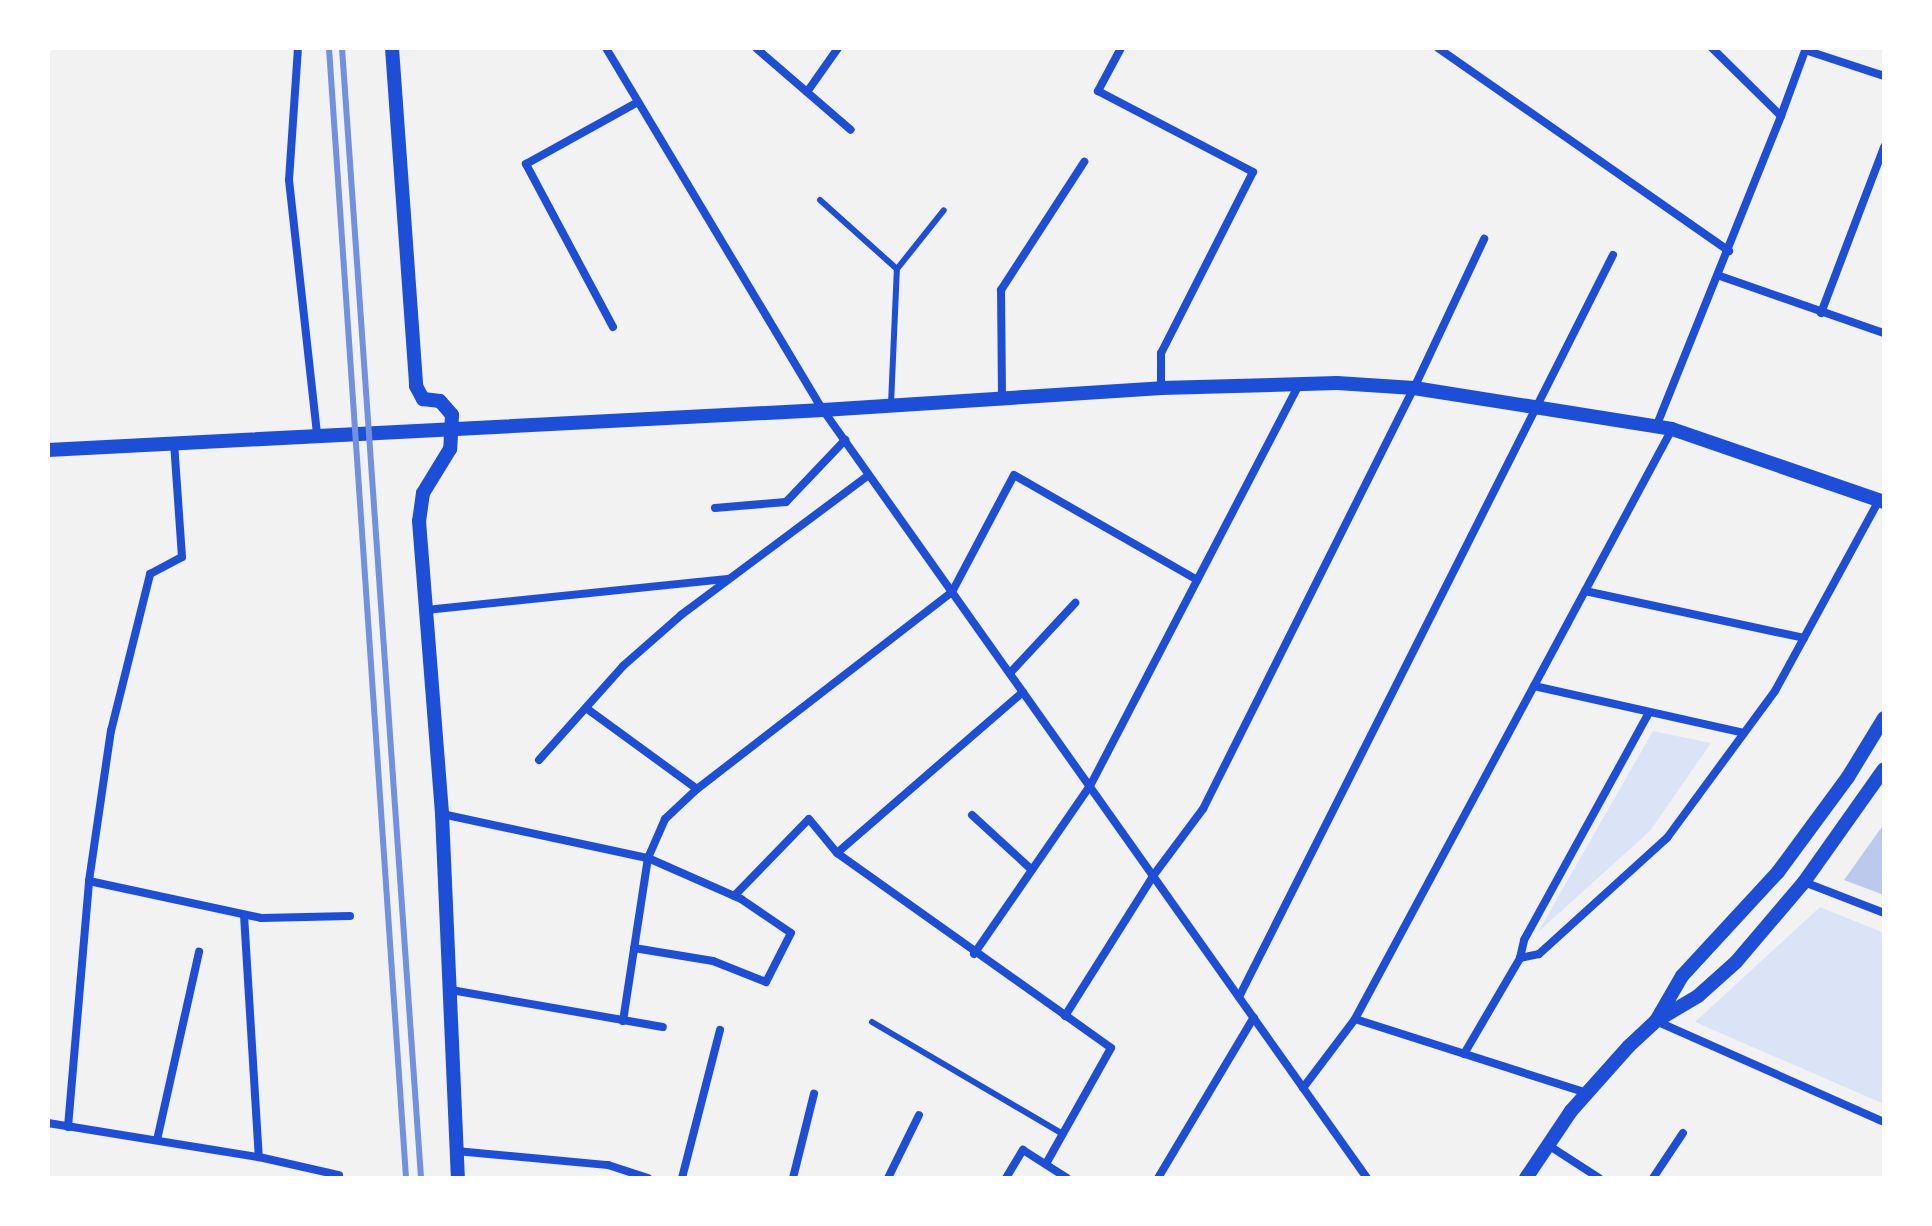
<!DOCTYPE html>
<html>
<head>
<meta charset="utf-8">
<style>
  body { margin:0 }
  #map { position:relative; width:1932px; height:1226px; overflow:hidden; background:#f2f2f2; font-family:"IBM Plex Sans",sans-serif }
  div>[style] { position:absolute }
  .green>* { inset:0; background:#dbe4f7 }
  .building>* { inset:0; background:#bdc9ec }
  .service>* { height:6px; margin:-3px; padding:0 3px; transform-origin:3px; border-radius:3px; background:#1d4ed8 }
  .minor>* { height:8px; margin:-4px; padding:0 4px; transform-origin:4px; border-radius:4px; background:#1d4ed8 }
  .tertiary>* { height:14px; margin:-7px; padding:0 7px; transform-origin:7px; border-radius:7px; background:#1d4ed8 }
  .rail>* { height:6px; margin:-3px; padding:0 3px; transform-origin:3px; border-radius:3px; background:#7290e2 }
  span { translate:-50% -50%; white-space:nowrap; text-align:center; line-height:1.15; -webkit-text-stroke:8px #fff; paint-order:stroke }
  .frame { position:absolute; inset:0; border:50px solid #fff; pointer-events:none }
</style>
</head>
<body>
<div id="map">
  <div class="green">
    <div style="clip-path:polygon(1653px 731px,1711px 743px,1650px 831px,1538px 932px)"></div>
    <div style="clip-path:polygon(1820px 907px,1884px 933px,1884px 1104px,1695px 1022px)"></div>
  </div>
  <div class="building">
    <div style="clip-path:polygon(1884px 824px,1884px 895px,1844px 880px)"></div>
  </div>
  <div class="service">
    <div style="left:820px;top:200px;width:103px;rotate:41.9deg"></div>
    <div style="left:891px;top:404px;width:135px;rotate:-87.5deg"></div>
    <div style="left:897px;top:269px;width:75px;rotate:-51.5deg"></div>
    <div style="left:872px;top:1022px;width:221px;rotate:30.4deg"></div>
  </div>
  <div class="minor">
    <div style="left:298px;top:48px;width:132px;rotate:93.9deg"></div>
    <div style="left:289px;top:180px;width:256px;rotate:83.7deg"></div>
    <div style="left:606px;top:48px;width:422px;rotate:59.1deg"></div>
    <div style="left:823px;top:410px;width:941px;rotate:54.69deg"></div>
    <div style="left:756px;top:48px;width:125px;rotate:40.8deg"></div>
    <div style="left:1121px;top:48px;width:49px;rotate:118.1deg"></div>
    <div style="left:1098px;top:91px;width:175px;rotate:27.6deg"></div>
    <div style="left:1253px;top:172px;width:203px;rotate:116.9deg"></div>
    <div style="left:1161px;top:353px;width:35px;rotate:90deg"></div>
    <div style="left:1438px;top:48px;width:355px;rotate:34.9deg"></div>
    <div style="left:1805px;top:50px;width:83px;rotate:18.2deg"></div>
    <div style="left:807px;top:92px;width:54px;rotate:-54.8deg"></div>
    <div style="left:1781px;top:116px;width:72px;rotate:-69.8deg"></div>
    <div style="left:1720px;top:276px;width:174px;rotate:19.2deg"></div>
    <div style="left:1821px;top:313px;width:178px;rotate:-69.2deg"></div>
    <div style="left:613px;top:327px;width:185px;rotate:-118.1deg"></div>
    <div style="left:526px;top:164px;width:128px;rotate:-29deg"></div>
    <div style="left:1002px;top:399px;width:109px;rotate:-90.5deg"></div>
    <div style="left:1001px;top:290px;width:153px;rotate:-57deg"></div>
    <div style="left:1656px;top:427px;width:335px;rotate:-68.1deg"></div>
    <div style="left:1781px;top:116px;width:97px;rotate:-135.4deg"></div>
    <div style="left:715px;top:508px;width:71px;rotate:-4.8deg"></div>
    <div style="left:786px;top:502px;width:86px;rotate:-46.4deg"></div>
    <div style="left:1585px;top:591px;width:224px;rotate:12.1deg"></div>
    <div style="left:426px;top:610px;width:303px;rotate:-5.9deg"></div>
    <div style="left:1010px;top:673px;width:96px;rotate:-47.1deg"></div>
    <div style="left:1534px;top:686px;width:215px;rotate:12.6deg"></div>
    <div style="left:586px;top:708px;width:137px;rotate:36.1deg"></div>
    <div style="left:539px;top:760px;width:126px;rotate:-48.2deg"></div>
    <div style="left:623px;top:666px;width:77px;rotate:-41.3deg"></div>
    <div style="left:681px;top:615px;width:234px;rotate:-36.7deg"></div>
    <div style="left:442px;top:814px;width:211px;rotate:12.1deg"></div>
    <div style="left:648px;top:858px;width:102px;rotate:23.8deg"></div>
    <div style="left:741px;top:899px;width:60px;rotate:34.2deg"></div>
    <div style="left:791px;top:933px;width:55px;rotate:117deg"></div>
    <div style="left:766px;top:982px;width:57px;rotate:-158.4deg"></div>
    <div style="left:713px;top:961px;width:80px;rotate:-170.7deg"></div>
    <div style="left:972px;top:815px;width:81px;rotate:42.5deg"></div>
    <div style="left:837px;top:853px;width:246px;rotate:-40.9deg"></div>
    <div style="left:89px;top:881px;width:176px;rotate:12.1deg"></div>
    <div style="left:261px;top:918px;width:89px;rotate:-1.3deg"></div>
    <div style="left:1804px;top:882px;width:86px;rotate:21.2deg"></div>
    <div style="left:734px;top:896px;width:107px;rotate:-45.8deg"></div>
    <div style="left:809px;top:819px;width:44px;rotate:50.5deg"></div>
    <div style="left:837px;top:853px;width:336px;rotate:35.4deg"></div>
    <div style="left:1111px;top:1048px;width:133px;rotate:119.3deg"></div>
    <div style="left:244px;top:915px;width:242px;rotate:86.5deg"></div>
    <div style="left:974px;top:954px;width:204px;rotate:-55.4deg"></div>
    <div style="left:1090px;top:786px;width:453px;rotate:-62.5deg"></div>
    <div style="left:1520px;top:958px;width:19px;rotate:-12deg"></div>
    <div style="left:1539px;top:954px;width:173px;rotate:-42.2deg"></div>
    <div style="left:1667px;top:838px;width:182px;rotate:-53.7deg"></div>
    <div style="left:1775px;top:691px;width:217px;rotate:-61.4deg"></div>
    <div style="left:451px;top:990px;width:215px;rotate:9.9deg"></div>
    <div style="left:1239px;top:997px;width:831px;rotate:-63.25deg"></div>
    <div style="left:1065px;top:1016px;width:165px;rotate:-57.8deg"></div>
    <div style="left:1153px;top:876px;width:84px;rotate:-53.3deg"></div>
    <div style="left:1203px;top:809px;width:471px;rotate:-63.4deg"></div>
    <div style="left:1414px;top:388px;width:165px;rotate:-64.8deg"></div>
    <div style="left:1355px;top:1019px;width:244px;rotate:17.7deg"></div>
    <div style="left:623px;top:1021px;width:165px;rotate:-81.3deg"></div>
    <div style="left:648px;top:858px;width:43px;rotate:-66.4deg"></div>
    <div style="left:665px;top:819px;width:44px;rotate:-43.2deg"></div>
    <div style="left:697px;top:789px;width:322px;rotate:-37.7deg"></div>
    <div style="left:952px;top:592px;width:132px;rotate:-62.1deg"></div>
    <div style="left:1014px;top:475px;width:211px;rotate:29.8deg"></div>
    <div style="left:1656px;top:1021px;width:249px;rotate:23.9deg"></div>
    <div style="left:1464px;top:1054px;width:111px;rotate:-59.7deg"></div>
    <div style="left:1520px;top:958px;width:18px;rotate:-77deg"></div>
    <div style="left:1524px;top:940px;width:259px;rotate:-61.2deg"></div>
    <div style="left:1303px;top:1088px;width:86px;rotate:-53deg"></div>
    <div style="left:1355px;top:1019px;width:670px;rotate:-61.75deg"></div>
    <div style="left:48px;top:1123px;width:214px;rotate:9.2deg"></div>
    <div style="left:259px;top:1157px;width:82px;rotate:12.7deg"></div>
    <div style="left:68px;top:1127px;width:247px;rotate:-85.1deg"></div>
    <div style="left:89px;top:881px;width:152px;rotate:-81.7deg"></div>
    <div style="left:111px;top:731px;width:162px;rotate:-76deg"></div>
    <div style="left:150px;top:574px;width:36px;rotate:-28deg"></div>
    <div style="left:182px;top:557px;width:113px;rotate:-94deg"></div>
    <div style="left:157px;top:1140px;width:193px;rotate:-77.4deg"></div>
    <div style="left:1548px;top:1145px;width:61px;rotate:32.9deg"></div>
    <div style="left:456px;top:1151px;width:153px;rotate:5.3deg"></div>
    <div style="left:608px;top:1165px;width:42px;rotate:18deg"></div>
    <div style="left:682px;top:1178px;width:153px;rotate:-75.6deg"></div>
    <div style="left:793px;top:1178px;width:87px;rotate:-76deg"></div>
    <div style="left:888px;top:1178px;width:70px;rotate:-63.8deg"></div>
    <div style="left:1006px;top:1178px;width:33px;rotate:-59deg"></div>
    <div style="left:1023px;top:1150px;width:52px;rotate:32.5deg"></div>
    <div style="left:1158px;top:1178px;width:187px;rotate:-59.2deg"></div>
    <div style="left:1653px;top:1178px;width:54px;rotate:-56.3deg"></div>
  </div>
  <div class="tertiary">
    <div style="left:392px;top:48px;width:339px;rotate:85.9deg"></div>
    <div style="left:416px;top:386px;width:15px;rotate:62deg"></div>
    <div style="left:423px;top:399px;width:17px;rotate:7deg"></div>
    <div style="left:440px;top:401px;width:18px;rotate:49deg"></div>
    <div style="left:452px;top:415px;width:34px;rotate:93deg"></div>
    <div style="left:450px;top:449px;width:52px;rotate:121.5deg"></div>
    <div style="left:423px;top:493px;width:28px;rotate:98deg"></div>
    <div style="left:419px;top:521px;width:294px;rotate:85.5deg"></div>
    <div style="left:442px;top:814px;width:364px;rotate:87.5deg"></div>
    <div style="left:48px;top:450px;width:776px;rotate:-2.95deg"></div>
    <div style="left:823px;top:410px;width:339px;rotate:-3.7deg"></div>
    <div style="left:1161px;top:388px;width:176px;rotate:-1.6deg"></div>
    <div style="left:1337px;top:383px;width:77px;rotate:3.7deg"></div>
    <div style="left:1414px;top:388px;width:261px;rotate:9deg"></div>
    <div style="left:1672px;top:429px;width:224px;rotate:19deg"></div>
    <div style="left:1656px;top:1021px;width:52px;rotate:-60deg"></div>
    <div style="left:1682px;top:976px;width:142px;rotate:-47.3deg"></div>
    <div style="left:1778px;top:872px;width:118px;rotate:-53.6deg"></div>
    <div style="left:1848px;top:777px;width:69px;rotate:-58.6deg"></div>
    <div style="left:1526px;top:1178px;width:81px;rotate:-56.1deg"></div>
    <div style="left:1571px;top:1111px;width:87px;rotate:-48.3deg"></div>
    <div style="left:1629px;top:1046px;width:37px;rotate:-43deg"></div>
    <div style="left:1656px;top:1021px;width:49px;rotate:-30.8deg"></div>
    <div style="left:1698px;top:996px;width:51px;rotate:-41.8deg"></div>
    <div style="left:1736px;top:962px;width:105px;rotate:-49.6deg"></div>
    <div style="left:1804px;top:882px;width:138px;rotate:-54.7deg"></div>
  </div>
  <div class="rail">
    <div style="left:329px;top:48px;width:1133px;rotate:86.1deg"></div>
    <div style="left:342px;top:48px;width:1133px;rotate:86deg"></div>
  </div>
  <div class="frame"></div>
</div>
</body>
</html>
